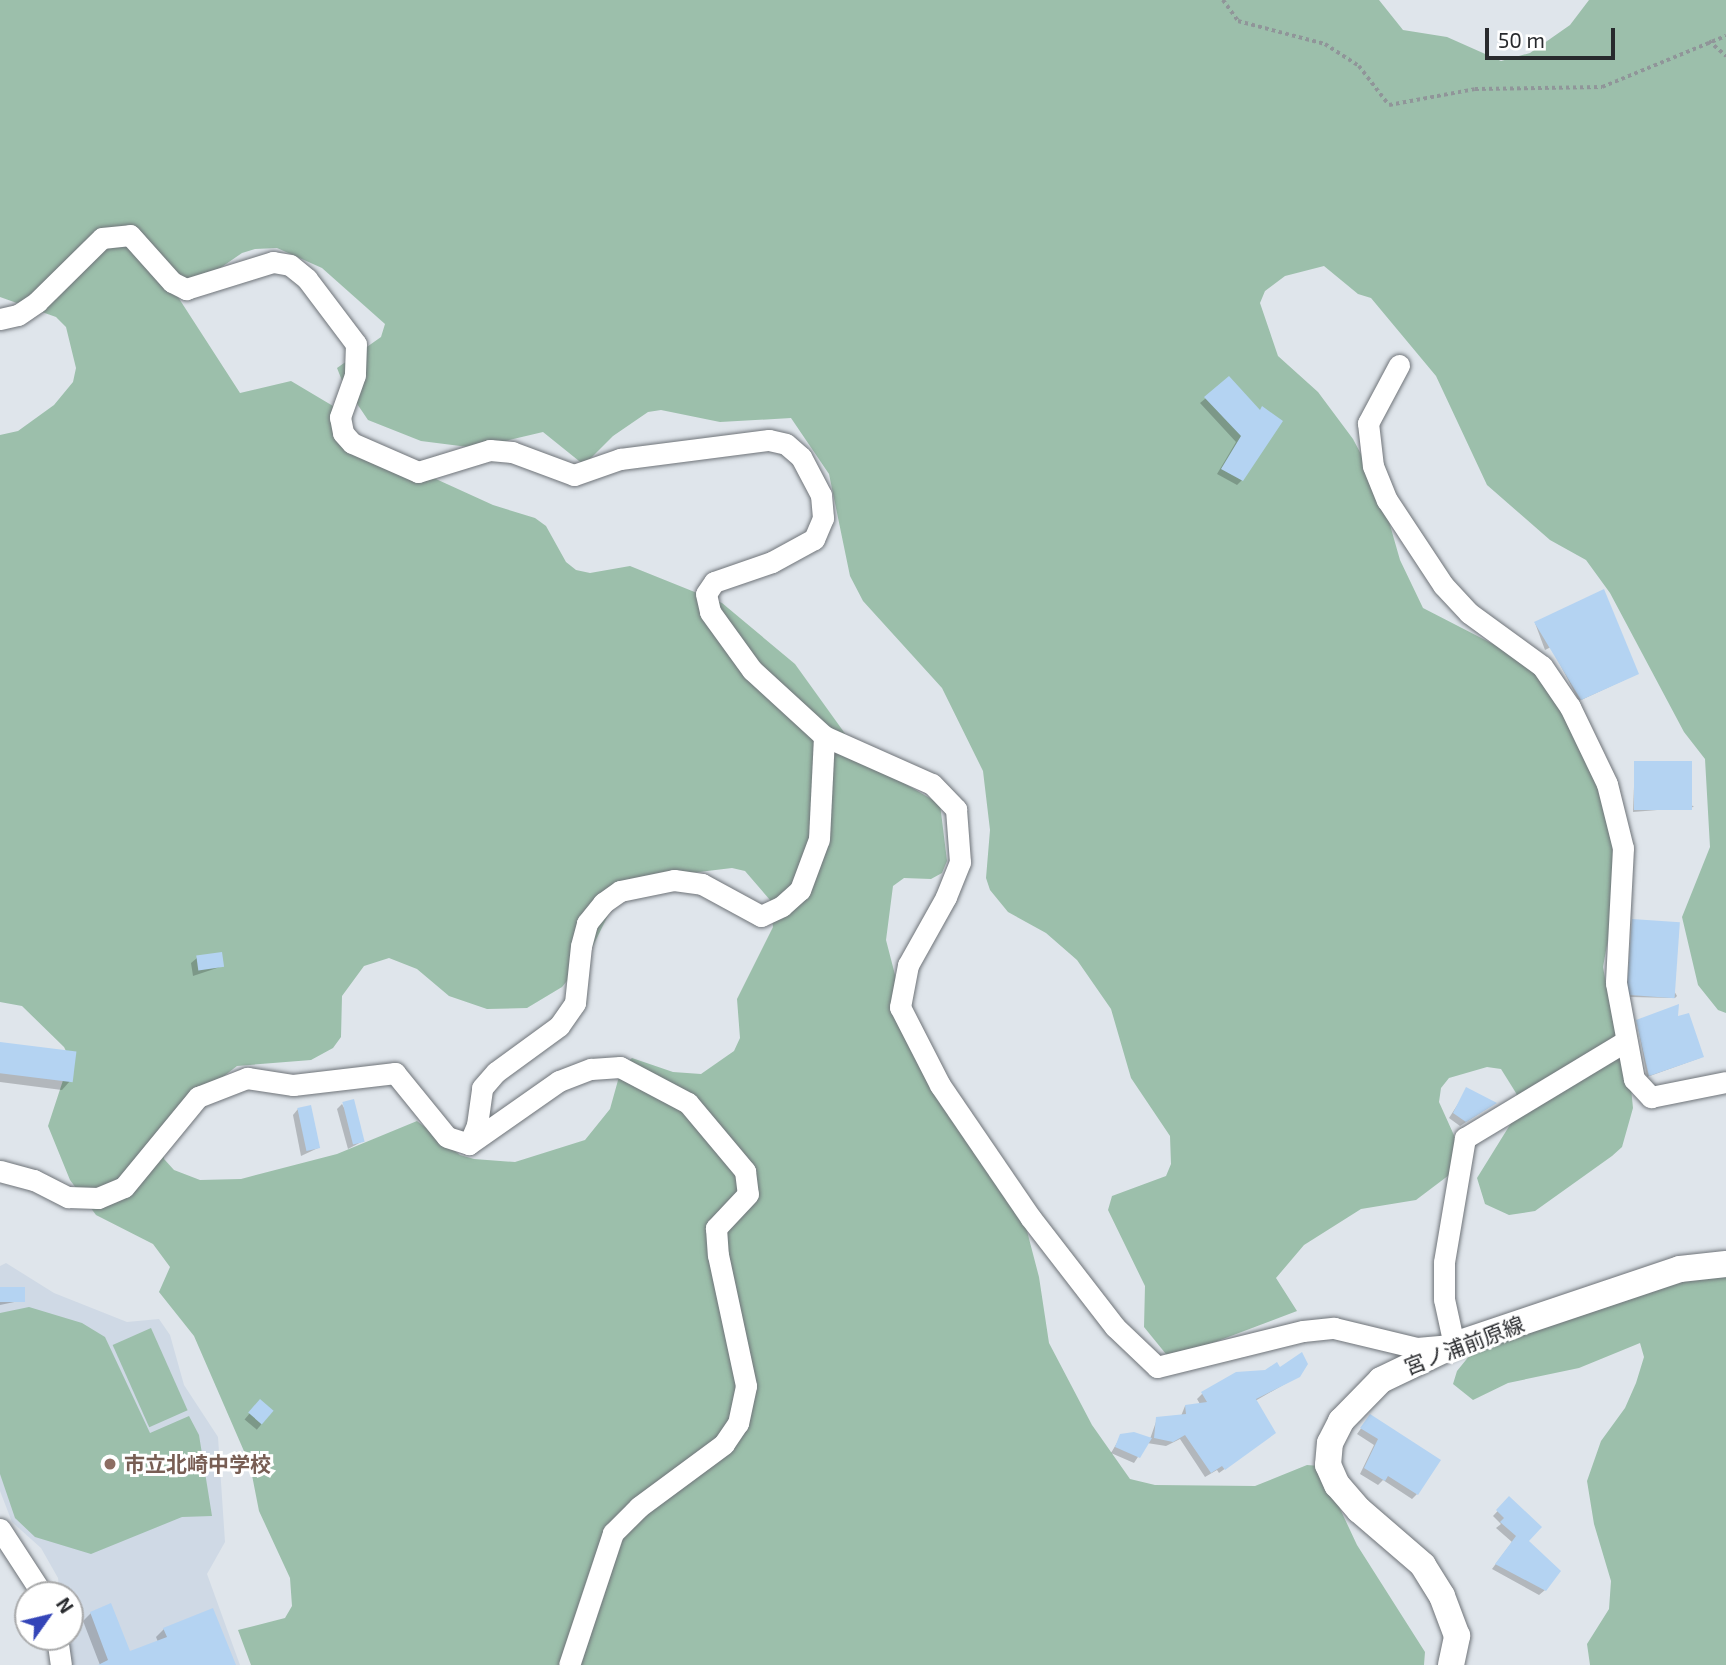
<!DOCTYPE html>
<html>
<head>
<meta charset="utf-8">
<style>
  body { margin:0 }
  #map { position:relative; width:1726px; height:1665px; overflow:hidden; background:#dfe5eb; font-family:"Exo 2","Noto Sans JP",sans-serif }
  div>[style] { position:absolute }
  .built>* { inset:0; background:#cfd9e5 }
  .green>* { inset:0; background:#9cbfab; transform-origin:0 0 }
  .shadow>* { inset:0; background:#0003; transform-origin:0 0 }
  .building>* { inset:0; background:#b4d3f2; transform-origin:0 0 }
  .path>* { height:3.5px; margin-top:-1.75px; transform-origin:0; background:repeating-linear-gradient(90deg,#909599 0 3.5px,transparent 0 7px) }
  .roads { filter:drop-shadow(0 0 2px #6f7479) drop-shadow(0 0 2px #6f7479) }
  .minor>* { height:21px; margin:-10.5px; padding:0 10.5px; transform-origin:10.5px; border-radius:10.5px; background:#fff }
  .major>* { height:26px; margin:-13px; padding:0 13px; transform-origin:13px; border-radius:13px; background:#fff }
  .dots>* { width:19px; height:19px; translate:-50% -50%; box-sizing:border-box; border:4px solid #fff; border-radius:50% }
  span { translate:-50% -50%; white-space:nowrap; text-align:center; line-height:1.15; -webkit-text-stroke:6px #fff; paint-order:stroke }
  .street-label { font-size:21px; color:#282a2d }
  .education-label { font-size:21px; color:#785e54; font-weight:700 }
  .left { translate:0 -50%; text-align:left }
  .north { position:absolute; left:14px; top:1581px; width:70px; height:70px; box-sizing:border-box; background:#fff; border:2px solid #a9aaab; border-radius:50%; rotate:56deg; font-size:19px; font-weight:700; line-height:28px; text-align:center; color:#282a2d }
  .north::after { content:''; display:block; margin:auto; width:24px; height:32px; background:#3445b8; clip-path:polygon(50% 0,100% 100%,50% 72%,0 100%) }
  .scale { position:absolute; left:1485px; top:28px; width:130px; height:32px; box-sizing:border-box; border:4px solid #282a2d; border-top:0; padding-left:9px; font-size:21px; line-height:24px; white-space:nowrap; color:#282a2d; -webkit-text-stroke:5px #fff; paint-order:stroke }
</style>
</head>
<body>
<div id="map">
  <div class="built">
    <div style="clip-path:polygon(6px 1263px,54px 1293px,127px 1322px,159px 1319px,170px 1335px,184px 1385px,218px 1437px,225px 1542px,207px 1574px,240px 1665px,69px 1665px,65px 1637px,70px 1637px,70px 1595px,60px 1595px,58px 1578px,41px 1548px,12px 1522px,0 1491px,0 1266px)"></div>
  </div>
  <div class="green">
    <div style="clip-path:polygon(evenodd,0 0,1379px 0,1403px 30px,1447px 37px,1501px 61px,1530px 53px,1570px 25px,1589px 0,1726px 0,1726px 1013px,1718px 1010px,1698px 985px,1682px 917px,1710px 847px,1705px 759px,1684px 732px,1610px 593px,1586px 560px,1550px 540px,1487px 485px,1436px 376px,1371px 298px,1358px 294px,1324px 266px,1285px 276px,1265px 291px,1260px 303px,1278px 356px,1318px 392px,1353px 439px,1380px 490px,1400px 560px,1423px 608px,1528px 662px,1588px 742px,1610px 795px,1615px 901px,1603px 967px,1614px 1026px,1629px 1068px,1633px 1108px,1622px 1147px,1612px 1156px,1535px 1211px,1509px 1215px,1485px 1204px,1477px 1178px,1521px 1107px,1516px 1093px,1501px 1069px,1487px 1067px,1449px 1078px,1441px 1088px,1439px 1102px,1462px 1153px,1461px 1166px,1416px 1200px,1361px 1209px,1304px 1245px,1276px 1278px,1297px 1311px,1170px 1359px,1144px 1327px,1145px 1286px,1108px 1210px,1112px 1196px,1166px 1176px,1171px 1164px,1170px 1136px,1131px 1078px,1111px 1009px,1077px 960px,1046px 933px,1008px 912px,990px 890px,986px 878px,990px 830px,983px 771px,942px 688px,863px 601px,850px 576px,829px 474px,791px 418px,720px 422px,661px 410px,648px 412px,613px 436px,584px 465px,543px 432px,476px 448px,421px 441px,368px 420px,343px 383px,337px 368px,381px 337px,385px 324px,322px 268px,277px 248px,255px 249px,242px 253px,178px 297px,240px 393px,291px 381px,333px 406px,355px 437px,403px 464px,493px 505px,535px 518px,546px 526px,566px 562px,576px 570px,590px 573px,630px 566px,722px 603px,795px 664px,864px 760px,940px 804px,947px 861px,942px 873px,931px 879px,904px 878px,893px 886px,886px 940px,909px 1029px,1021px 1208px,1039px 1277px,1049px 1343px,1092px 1425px,1130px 1479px,1155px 1485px,1255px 1486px,1307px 1465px,1320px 1466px,1357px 1545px,1425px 1652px,1424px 1665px,251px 1665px,238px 1630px,285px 1618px,292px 1606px,290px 1578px,259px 1511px,250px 1465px,194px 1336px,159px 1292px,170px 1267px,153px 1244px,96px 1215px,70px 1180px,48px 1126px,70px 1059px,64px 1047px,22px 1006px,0 1002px,0 435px,18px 431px,54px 405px,73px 382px,76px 368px,66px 327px,56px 317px,0 297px,0 0,732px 868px,745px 871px,770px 900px,773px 927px,737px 999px,740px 1038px,734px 1051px,701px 1074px,673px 1072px,632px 1058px,622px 1066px,610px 1109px,585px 1140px,515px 1162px,474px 1159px,460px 1155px,417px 1121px,337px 1154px,241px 1179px,200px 1180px,174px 1170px,164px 1159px,163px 1146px,171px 1117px,237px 1066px,311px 1060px,333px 1048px,341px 1037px,342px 996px,364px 966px,389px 958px,417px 969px,449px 996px,487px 1009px,527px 1008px,562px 987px,589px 954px,625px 881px,732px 868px)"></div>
    <div style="clip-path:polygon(1726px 1270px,1726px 1665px,1590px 1665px,1587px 1644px,1609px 1609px,1611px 1581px,1594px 1524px,1587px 1481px,1601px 1441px,1625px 1408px,1636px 1383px,1644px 1357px,1640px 1343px,1579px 1368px,1508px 1383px,1473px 1400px,1453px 1384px,1457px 1371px,1474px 1350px,1680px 1272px)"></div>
    <div style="clip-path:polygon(29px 1307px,82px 1323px,105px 1337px,150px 1433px,189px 1416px,199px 1435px,212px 1516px,182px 1517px,91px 1554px,35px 1537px,15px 1518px,0 1474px,0 1313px)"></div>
    <div style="left:151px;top:1328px;width:90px;height:42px;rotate:66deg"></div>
  </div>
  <div class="shadow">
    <div style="clip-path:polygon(1229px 379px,1259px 412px,1242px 480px,1237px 485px,1217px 474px,1236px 442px,1200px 403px)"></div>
    <div style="clip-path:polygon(1535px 623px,1637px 674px,1579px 701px,1551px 647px,1545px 650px)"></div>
    <div style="clip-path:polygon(1635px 762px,1694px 807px,1633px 812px)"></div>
    <div style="clip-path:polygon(1633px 921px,1677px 996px,1675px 998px,1630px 997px)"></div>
    <div style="clip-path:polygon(197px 958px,223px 966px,193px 976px,191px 963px)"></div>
    <div style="clip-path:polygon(1637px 1021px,1700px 1058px,1647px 1077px)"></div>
    <div style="clip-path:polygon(0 1044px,70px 1081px,62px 1090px,0 1082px)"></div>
    <div style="clip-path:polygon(1467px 1090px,1494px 1104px,1460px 1126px,1449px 1118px)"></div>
    <div style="clip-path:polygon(342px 1104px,363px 1141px,348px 1149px,337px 1109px)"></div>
    <div style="clip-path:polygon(298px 1109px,318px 1148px,301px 1156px,293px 1115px)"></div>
    <div style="clip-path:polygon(0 1289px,24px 1300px,0 1305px)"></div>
    <div style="clip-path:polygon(1279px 1369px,1299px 1376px,1255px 1401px,1274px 1433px,1219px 1473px,1217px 1470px,1205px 1477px,1180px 1439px,1166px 1446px,1147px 1443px,1134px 1463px,1111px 1453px,1121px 1436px,1150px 1439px,1157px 1419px,1181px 1416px,1185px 1406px,1200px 1404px,1197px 1399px,1202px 1394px)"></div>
    <div style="left:260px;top:1401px;width:16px;height:24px;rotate:40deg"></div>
    <div style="clip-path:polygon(1370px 1416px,1417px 1494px,1412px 1499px,1383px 1480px,1378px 1485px,1360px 1474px,1374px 1445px,1357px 1434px)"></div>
    <div style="clip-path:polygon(1509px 1499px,1545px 1590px,1539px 1595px,1492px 1569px,1512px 1542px,1496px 1528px,1501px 1524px,1493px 1516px)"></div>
    <div style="clip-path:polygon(91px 1613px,129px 1654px,158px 1642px,156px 1637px,164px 1629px,234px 1665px,100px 1665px,83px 1621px)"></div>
  </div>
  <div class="building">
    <div style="clip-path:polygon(1229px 376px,1260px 410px,1262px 406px,1283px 421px,1243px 481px,1221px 469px,1241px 436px,1204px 397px)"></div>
    <div style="clip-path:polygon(1604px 589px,1639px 674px,1581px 700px,1534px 622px)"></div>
    <div style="left:1634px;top:761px;width:58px;height:49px"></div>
    <div style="left:1632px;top:919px;width:48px;height:76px;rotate:4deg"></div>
    <div style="left:222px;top:952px;width:15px;height:26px;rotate:82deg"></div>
    <div style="clip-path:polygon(1679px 1004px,1678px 1016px,1689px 1013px,1704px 1057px,1649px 1076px,1636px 1020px)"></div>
    <div style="left:0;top:1042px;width:77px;height:31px;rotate:7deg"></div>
    <div style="clip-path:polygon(1466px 1087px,1497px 1103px,1466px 1122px,1453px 1113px)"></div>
    <div style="left:354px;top:1099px;width:44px;height:12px;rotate:76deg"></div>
    <div style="left:311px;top:1105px;width:44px;height:14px;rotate:78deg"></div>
    <div style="left:0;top:1287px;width:25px;height:15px"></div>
    <div style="clip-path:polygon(1302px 1352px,1308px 1364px,1300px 1377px,1256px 1399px,1276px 1433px,1225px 1470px,1222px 1466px,1211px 1473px,1185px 1435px,1173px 1442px,1154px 1438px,1156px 1417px,1186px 1414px,1185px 1405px,1207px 1402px,1201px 1392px,1236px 1372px,1265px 1370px,1277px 1362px,1280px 1367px)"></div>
    <div style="left:260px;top:1399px;width:18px;height:18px;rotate:41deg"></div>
    <div style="clip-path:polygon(1370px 1414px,1441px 1460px,1418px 1495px,1388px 1476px,1385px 1481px,1364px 1468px,1378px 1439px,1360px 1428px)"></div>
    <div style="clip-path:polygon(1134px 1432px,1152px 1438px,1140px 1458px,1115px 1447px,1120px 1434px)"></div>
    <div style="clip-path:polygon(1509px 1496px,1542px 1527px,1529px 1541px,1561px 1571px,1546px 1591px,1495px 1564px,1516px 1536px,1500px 1522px,1504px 1518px,1496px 1510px)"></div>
    <div style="clip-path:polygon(111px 1603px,130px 1651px,167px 1637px,163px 1628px,213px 1608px,236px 1665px,98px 1665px,108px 1660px,90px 1612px)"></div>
  </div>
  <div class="path">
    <div style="left:1223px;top:0;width:26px;rotate:54deg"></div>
    <div style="left:1238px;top:21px;width:90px;rotate:14.8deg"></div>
    <div style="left:1325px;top:44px;width:40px;rotate:32.9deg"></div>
    <div style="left:1359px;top:66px;width:49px;rotate:52.4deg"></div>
    <div style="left:1389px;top:105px;width:87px;rotate:-10.5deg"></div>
    <div style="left:1475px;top:89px;width:127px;rotate:-0.9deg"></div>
    <div style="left:1602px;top:87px;width:134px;rotate:-22.4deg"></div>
    <div style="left:1709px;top:41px;width:23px;rotate:41deg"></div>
  </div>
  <div class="roads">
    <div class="minor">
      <div style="left:0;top:319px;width:18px;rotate:-13deg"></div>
      <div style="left:18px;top:315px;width:23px;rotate:-34deg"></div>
      <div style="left:37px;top:302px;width:91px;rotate:-44.6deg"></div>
      <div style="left:102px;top:238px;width:28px;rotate:-6deg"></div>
      <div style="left:130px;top:235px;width:63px;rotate:48.2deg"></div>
      <div style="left:172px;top:282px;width:16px;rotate:27deg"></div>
      <div style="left:186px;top:289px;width:91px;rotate:-17.2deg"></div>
      <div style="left:273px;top:262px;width:17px;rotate:10deg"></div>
      <div style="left:290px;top:265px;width:22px;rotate:39deg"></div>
      <div style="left:307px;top:279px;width:81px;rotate:53deg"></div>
      <div style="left:356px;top:344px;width:31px;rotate:92deg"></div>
      <div style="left:355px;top:375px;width:45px;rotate:109.7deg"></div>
      <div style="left:340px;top:417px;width:16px;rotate:79deg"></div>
      <div style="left:343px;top:433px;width:13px;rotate:48deg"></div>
      <div style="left:352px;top:443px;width:72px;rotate:23.7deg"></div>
      <div style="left:418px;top:472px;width:75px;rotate:-17deg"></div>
      <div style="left:490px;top:450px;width:22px;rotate:5deg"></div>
      <div style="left:512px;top:452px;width:66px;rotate:20.4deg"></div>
      <div style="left:574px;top:475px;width:49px;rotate:-19.2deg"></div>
      <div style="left:620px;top:459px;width:150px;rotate:-7.3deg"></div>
      <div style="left:769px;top:440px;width:17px;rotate:13deg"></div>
      <div style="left:786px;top:444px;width:20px;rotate:41deg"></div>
      <div style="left:801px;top:457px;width:43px;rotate:62.2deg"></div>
      <div style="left:821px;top:495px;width:23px;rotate:85deg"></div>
      <div style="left:823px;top:518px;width:23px;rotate:113deg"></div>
      <div style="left:814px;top:539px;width:48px;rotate:151.3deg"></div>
      <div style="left:772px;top:562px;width:61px;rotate:161deg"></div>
      <div style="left:714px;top:582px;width:14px;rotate:124deg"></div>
      <div style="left:706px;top:594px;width:18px;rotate:77deg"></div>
      <div style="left:710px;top:612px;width:72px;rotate:54.1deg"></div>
      <div style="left:752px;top:670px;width:98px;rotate:42.5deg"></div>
      <div style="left:824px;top:736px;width:118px;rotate:24deg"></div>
      <div style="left:932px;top:784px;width:35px;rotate:46deg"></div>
      <div style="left:956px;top:809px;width:53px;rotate:85.7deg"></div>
      <div style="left:960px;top:862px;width:38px;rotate:112deg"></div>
      <div style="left:946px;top:897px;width:78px;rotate:119.2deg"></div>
      <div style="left:908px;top:965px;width:43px;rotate:100.8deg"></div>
      <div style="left:900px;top:1007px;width:88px;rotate:62.9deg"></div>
      <div style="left:940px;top:1085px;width:160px;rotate:55.7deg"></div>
      <div style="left:1030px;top:1217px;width:139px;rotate:52.3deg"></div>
      <div style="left:1115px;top:1327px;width:58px;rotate:43.6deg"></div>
      <div style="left:1157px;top:1367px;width:150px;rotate:-13.9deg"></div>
      <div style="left:1303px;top:1331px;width:31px;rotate:-6deg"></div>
      <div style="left:1334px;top:1328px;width:85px;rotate:13.5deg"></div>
      <div style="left:1417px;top:1348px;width:37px;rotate:-5deg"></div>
      <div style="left:1454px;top:1345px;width:47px;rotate:-102.3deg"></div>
      <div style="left:1444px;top:1299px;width:37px;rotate:-90deg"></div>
      <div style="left:1444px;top:1262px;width:126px;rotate:-80.4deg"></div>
      <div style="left:1465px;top:1138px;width:188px;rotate:-31.1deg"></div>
      <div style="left:1399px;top:365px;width:66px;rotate:118.1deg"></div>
      <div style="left:1368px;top:423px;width:43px;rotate:83.4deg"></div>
      <div style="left:1373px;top:466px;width:37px;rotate:68deg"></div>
      <div style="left:1387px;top:500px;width:102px;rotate:56.6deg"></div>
      <div style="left:1443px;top:585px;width:38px;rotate:47deg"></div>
      <div style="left:1469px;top:613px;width:90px;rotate:36deg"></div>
      <div style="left:1542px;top:666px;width:50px;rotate:55.7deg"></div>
      <div style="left:1570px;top:707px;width:85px;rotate:64.3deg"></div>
      <div style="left:1607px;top:784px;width:66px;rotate:76deg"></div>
      <div style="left:1623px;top:848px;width:135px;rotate:93deg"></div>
      <div style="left:1616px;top:983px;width:98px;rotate:79.4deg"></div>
      <div style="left:1634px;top:1079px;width:25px;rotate:47deg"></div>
      <div style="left:1651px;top:1097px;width:76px;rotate:-11.3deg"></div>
      <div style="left:469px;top:1144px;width:21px;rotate:-67deg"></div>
      <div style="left:477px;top:1125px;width:37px;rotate:-82deg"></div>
      <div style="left:482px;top:1088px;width:21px;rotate:-49deg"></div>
      <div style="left:496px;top:1072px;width:78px;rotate:-36.1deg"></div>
      <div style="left:559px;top:1026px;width:28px;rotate:-55deg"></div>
      <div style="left:575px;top:1003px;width:57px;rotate:-84deg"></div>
      <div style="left:581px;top:946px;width:24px;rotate:-75deg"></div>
      <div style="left:587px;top:923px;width:26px;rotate:-51deg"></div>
      <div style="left:603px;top:903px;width:21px;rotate:-35deg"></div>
      <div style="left:620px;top:891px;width:55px;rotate:-11.5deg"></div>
      <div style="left:674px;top:880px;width:28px;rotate:8deg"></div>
      <div style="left:702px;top:884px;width:67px;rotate:28.5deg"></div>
      <div style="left:761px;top:916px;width:23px;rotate:-25deg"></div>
      <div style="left:782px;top:906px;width:24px;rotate:-42deg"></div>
      <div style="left:800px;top:890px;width:54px;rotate:-69.6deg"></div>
      <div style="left:819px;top:839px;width:103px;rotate:-87.2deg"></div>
      <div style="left:0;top:1171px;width:35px;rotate:15deg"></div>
      <div style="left:34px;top:1180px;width:38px;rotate:27deg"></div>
      <div style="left:68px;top:1197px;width:30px;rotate:2deg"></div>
      <div style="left:98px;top:1198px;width:28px;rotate:-23deg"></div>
      <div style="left:124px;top:1187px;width:117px;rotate:-50.6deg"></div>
      <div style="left:198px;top:1097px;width:53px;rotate:-21.2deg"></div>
      <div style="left:247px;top:1078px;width:47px;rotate:8.7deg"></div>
      <div style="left:293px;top:1085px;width:103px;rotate:-6.7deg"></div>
      <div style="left:395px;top:1073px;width:82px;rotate:50.9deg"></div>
      <div style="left:447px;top:1137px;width:23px;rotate:18deg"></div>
      <div style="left:469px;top:1144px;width:110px;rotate:-35deg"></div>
      <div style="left:559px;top:1081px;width:34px;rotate:-21deg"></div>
      <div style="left:591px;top:1069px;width:29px;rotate:-4deg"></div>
      <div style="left:620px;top:1067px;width:77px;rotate:27.9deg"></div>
      <div style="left:688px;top:1103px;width:89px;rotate:50deg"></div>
      <div style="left:745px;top:1171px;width:23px;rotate:83deg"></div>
      <div style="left:748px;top:1194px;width:47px;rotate:133.3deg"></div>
      <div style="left:716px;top:1228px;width:27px;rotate:86deg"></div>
      <div style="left:718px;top:1255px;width:134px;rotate:77.9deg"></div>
      <div style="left:746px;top:1386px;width:38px;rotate:102deg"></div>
      <div style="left:738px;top:1423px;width:25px;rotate:124deg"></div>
      <div style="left:724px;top:1444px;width:106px;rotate:143.5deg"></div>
      <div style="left:639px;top:1507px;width:37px;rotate:135deg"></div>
      <div style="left:613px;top:1533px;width:139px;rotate:108.4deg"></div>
      <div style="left:0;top:1529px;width:79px;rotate:56.9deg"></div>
      <div style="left:57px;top:1637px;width:28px;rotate:82deg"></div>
    </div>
    <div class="major">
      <div style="left:1451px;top:1665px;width:30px;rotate:-78deg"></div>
      <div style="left:1457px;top:1636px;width:43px;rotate:-110.6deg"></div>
      <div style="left:1442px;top:1596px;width:36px;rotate:-122deg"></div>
      <div style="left:1423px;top:1565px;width:84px;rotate:-139.3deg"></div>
      <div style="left:1359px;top:1510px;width:33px;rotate:-131deg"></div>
      <div style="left:1337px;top:1485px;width:22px;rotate:-114deg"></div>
      <div style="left:1328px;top:1465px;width:22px;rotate:-85deg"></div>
      <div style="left:1330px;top:1443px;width:25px;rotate:-63deg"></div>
      <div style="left:1341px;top:1421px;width:57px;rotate:-45.7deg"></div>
      <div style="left:1381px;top:1380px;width:81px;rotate:-25.6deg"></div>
      <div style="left:1454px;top:1345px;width:238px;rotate:-18.6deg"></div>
      <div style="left:1680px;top:1269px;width:46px;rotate:-6.2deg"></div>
    </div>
  </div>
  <div class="dots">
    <div style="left:110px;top:1464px;background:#8d6e63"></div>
  </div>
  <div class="street-label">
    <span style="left:1464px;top:1345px;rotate:-21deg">宮ノ浦前原線</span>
  </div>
  <div class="education-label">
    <span class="left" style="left:124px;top:1464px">市立北崎中学校</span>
  </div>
  <div class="north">N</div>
  <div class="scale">50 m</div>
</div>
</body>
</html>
